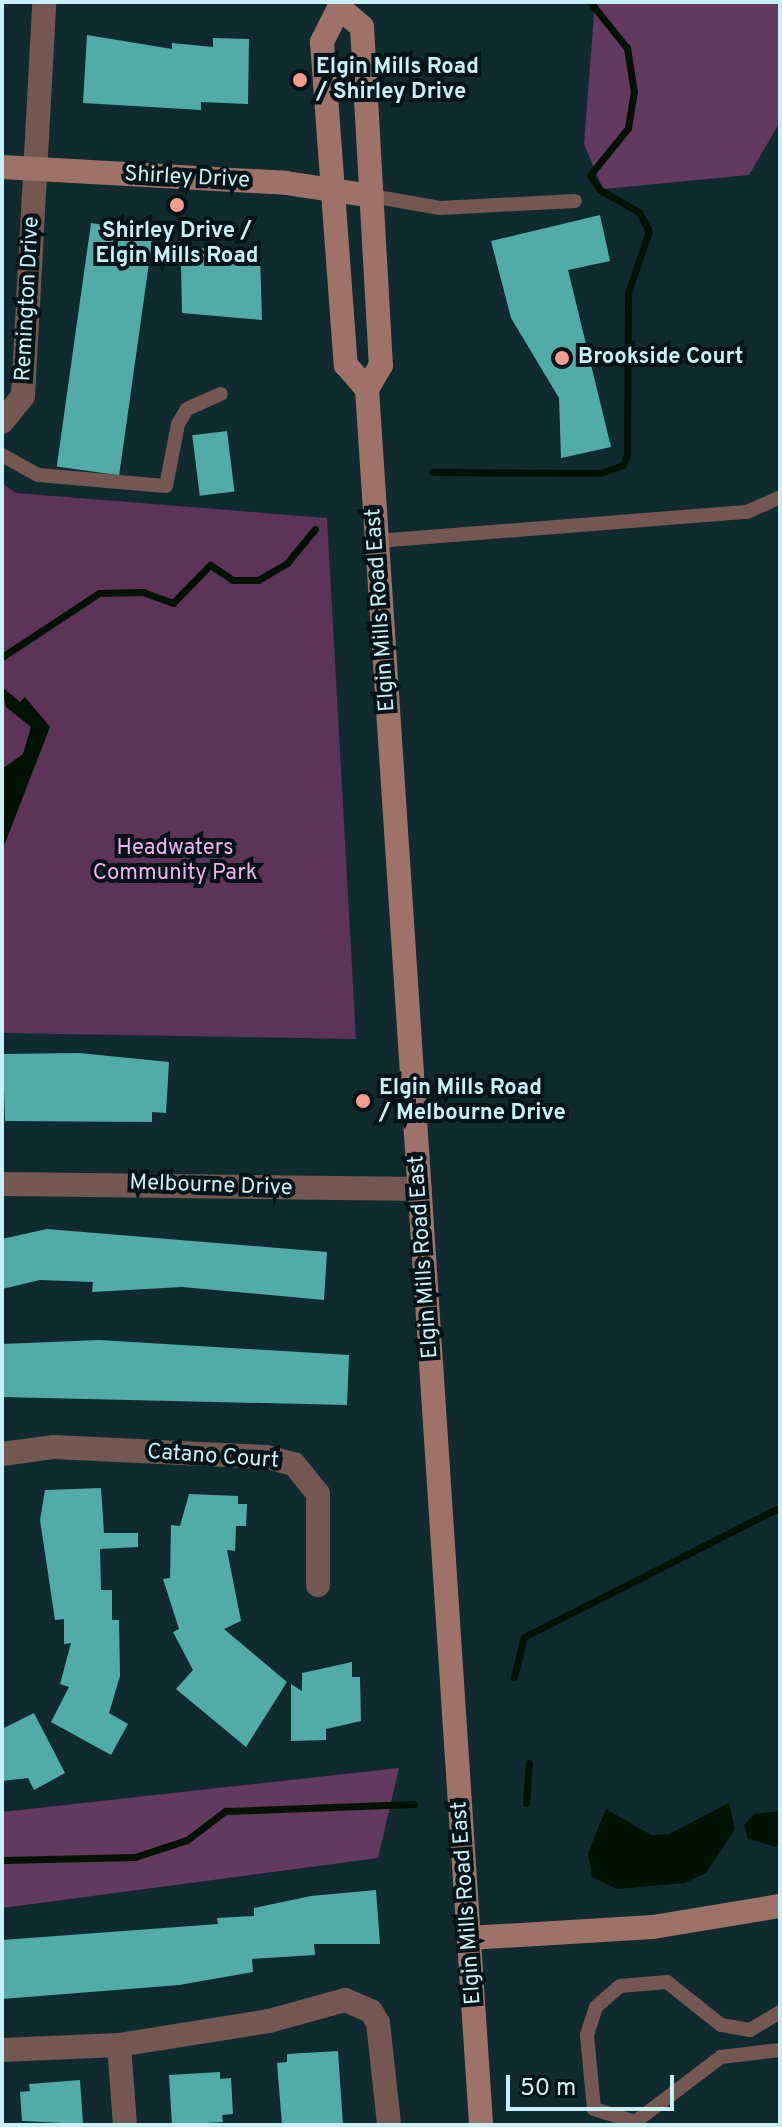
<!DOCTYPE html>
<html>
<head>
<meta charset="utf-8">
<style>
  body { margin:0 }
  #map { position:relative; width:782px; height:2127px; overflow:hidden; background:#0f2b30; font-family:Overpass,sans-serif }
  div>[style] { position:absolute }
  .green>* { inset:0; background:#5d3358 }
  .forest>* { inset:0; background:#64395f }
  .water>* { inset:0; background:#001303 }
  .stream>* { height:7px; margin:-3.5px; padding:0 3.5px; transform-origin:3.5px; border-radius:3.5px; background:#001303 }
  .building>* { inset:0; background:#51aca8; transform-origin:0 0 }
  .lane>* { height:14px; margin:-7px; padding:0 7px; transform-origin:7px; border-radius:7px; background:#745751 }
  .street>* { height:24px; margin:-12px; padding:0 12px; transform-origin:12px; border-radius:12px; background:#745751 }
  .secondary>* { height:24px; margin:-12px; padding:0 12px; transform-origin:12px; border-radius:12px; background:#9f7269 }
  .dots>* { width:22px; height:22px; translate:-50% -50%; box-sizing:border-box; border:4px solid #001318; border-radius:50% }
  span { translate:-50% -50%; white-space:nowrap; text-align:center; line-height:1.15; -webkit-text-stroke:8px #001318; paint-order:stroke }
  .poi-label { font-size:22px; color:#c8f1f9; font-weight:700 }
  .left { translate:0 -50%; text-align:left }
  .street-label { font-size:22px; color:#c8f1f9 }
  .park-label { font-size:22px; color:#f6b0ed }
  .frame { position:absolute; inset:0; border:4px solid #c8f1f9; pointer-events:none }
  .scale { position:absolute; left:506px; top:2075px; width:168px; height:36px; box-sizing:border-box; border:4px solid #c8f1f9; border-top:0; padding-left:10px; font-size:24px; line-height:28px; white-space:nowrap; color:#c8f1f9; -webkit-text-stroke:6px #001318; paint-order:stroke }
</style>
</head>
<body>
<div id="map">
  <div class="green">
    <div style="clip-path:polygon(2px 483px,16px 493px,327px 518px,356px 1039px,2px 1033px)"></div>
  </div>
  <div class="forest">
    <div style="clip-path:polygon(595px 2px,780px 2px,780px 122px,749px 175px,603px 189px,584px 144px)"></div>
    <div style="clip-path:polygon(399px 1768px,378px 1858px,2px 1908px,2px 1812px)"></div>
  </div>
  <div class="water">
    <div style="clip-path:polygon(2px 687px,20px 702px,25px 697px,50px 727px,2px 851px,2px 769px,23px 754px,31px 727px,6px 707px)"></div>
    <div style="clip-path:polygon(729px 1803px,735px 1829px,706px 1873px,684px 1883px,617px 1889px,592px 1877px,588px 1853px,606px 1809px,651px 1835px,669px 1834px)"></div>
    <div style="clip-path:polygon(780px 1811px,780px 1848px,748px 1839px,744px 1825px,754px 1814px)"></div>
  </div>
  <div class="stream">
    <div style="left:432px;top:472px;width:168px;rotate:0.3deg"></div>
    <div style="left:600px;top:473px;width:24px;rotate:-19deg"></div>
    <div style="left:623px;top:465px;width:12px;rotate:-70deg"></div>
    <div style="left:627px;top:454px;width:161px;rotate:-89.6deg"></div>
    <div style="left:628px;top:293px;width:65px;rotate:-71.3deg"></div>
    <div style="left:649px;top:231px;width:21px;rotate:-118deg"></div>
    <div style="left:639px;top:212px;width:45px;rotate:-150.6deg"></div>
    <div style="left:600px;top:190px;width:18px;rotate:-124deg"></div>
    <div style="left:590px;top:175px;width:60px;rotate:-51deg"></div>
    <div style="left:628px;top:128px;width:36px;rotate:-81deg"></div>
    <div style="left:634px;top:92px;width:45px;rotate:-99deg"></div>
    <div style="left:627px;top:48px;width:59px;rotate:-128.8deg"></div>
    <div style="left:2px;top:657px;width:116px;rotate:-33.4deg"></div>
    <div style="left:99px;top:593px;width:44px;rotate:-1.3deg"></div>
    <div style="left:143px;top:592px;width:32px;rotate:20deg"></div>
    <div style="left:173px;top:603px;width:53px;rotate:-45.8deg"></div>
    <div style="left:210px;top:565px;width:27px;rotate:33deg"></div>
    <div style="left:233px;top:580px;width:25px"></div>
    <div style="left:258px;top:580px;width:34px;rotate:-30deg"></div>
    <div style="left:287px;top:563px;width:44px;rotate:-50.5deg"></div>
    <div style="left:514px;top:1677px;width:41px;rotate:-76deg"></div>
    <div style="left:524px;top:1637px;width:287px;rotate:-26.9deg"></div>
    <div style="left:526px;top:1803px;width:40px;rotate:-85.7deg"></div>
    <div style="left:2px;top:1860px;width:133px;rotate:-1.3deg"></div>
    <div style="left:135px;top:1857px;width:55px;rotate:-18.1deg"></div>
    <div style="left:187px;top:1840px;width:48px;rotate:-37.3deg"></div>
    <div style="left:225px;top:1811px;width:189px;rotate:-2.1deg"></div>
  </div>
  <div class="building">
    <div style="clip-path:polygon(87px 35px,172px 49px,172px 43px,213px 47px,213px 38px,249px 39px,248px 104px,201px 102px,201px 110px,83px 103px)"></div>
    <div style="clip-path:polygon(600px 215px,610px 261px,568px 270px,611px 447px,561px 458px,559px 398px,511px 318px,491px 241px)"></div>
    <div style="left:91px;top:223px;width:63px;height:246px;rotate:8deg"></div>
    <div style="clip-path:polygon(193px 247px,260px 256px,262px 320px,182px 313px,181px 266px,194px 265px)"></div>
    <div style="left:227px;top:431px;width:61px;height:35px;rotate:83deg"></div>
    <div style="clip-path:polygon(79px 1053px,169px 1062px,166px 1113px,152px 1112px,152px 1122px,5px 1121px,3px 1054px)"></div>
    <div style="clip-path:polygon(47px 1229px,327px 1252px,324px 1300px,182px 1287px,92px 1292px,93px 1282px,40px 1280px,2px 1289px,2px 1239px)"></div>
    <div style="clip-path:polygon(99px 1340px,349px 1355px,347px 1405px,2px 1397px,2px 1344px)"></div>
    <div style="clip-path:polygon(101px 1488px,104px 1533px,138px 1533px,138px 1547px,100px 1549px,101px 1590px,112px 1590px,112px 1620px,119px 1620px,120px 1676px,109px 1713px,128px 1724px,111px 1755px,51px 1722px,69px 1687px,60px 1684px,71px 1643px,64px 1644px,64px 1619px,55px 1620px,40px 1520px,45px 1490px)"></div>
    <div style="clip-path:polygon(189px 1494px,238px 1496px,238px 1504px,247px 1504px,246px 1526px,236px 1526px,235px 1551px,227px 1550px,241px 1621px,224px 1629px,287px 1682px,246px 1747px,176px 1689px,193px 1670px,173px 1632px,179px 1629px,163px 1579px,170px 1578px,171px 1525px,180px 1526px)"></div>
    <div style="clip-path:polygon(352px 1662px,352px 1677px,360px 1677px,361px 1721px,326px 1729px,326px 1740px,291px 1741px,291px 1684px,302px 1691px,302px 1673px)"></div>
    <div style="clip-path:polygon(34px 1713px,65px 1773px,34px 1790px,28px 1778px,2px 1781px,2px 1729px)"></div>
    <div style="clip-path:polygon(376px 1890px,380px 1944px,314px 1944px,315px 1955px,252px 1959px,253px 1972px,179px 1985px,2px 1999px,2px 1940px,218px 1924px,217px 1918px,254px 1916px,254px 1908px,311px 1896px)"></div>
    <div style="clip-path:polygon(338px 2051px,343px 2125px,282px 2125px,277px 2063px,287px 2062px,287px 2054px)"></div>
    <div style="clip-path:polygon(220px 2072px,220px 2079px,231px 2078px,233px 2114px,222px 2115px,223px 2122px,172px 2125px,169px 2075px)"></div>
    <div style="clip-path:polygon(80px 2080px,83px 2124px,22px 2121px,20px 2092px,30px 2091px,29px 2084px)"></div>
  </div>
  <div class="lane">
    <div style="left:372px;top:196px;width:69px;rotate:10deg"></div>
    <div style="left:440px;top:208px;width:135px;rotate:-3deg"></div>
    <div style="left:2px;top:455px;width:41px;rotate:29.1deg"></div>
    <div style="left:38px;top:475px;width:128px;rotate:4.9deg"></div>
    <div style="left:166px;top:486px;width:63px;rotate:-79deg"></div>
    <div style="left:178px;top:424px;width:17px;rotate:-59deg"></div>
    <div style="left:187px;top:409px;width:37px;rotate:-24deg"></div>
    <div style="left:377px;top:541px;width:371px;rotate:-4.5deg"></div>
    <div style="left:747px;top:512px;width:36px;rotate:-24deg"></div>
    <div style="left:780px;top:2012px;width:35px;rotate:149deg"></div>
    <div style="left:750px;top:2030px;width:29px;rotate:-170deg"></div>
    <div style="left:721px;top:2025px;width:69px;rotate:-141.5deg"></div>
    <div style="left:667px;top:1982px;width:47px;rotate:175.1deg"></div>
    <div style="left:620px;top:1986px;width:32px;rotate:139deg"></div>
    <div style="left:596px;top:2007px;width:29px;rotate:108deg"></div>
    <div style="left:587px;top:2035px;width:74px;rotate:84.6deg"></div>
    <div style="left:594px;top:2109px;width:43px;rotate:17.6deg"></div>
    <div style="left:635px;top:2122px;width:108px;rotate:-37.1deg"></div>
    <div style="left:721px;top:2057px;width:59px;rotate:-6.8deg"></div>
  </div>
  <div class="street">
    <div style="left:2px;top:422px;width:33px;rotate:-51deg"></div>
    <div style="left:23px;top:396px;width:395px;rotate:-86.9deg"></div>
    <div style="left:2px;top:1184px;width:418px;rotate:0.7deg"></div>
    <div style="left:2px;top:1454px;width:51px;rotate:-7.8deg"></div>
    <div style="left:53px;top:1447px;width:214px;rotate:2.7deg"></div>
    <div style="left:267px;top:1457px;width:28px;rotate:15deg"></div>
    <div style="left:294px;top:1464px;width:38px;rotate:51deg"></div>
    <div style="left:318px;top:1494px;width:91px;rotate:90deg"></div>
    <div style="left:119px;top:2045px;width:80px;rotate:85.7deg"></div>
    <div style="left:2px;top:2050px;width:117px;rotate:-2.4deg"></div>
    <div style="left:119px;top:2045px;width:152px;rotate:-9.1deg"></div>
    <div style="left:269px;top:2021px;width:79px;rotate:-15.4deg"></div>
    <div style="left:345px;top:2000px;width:28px;rotate:23deg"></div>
    <div style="left:371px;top:2011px;width:14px;rotate:60deg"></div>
    <div style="left:378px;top:2023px;width:103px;rotate:83.8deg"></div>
  </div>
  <div class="secondary">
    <div style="left:342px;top:2px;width:45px;rotate:116.6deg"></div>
    <div style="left:322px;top:42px;width:324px;rotate:85.8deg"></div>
    <div style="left:346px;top:365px;width:32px;rotate:49deg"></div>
    <div style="left:342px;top:10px;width:26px;rotate:40deg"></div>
    <div style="left:362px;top:27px;width:339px;rotate:86.8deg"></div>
    <div style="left:381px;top:365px;width:28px;rotate:120deg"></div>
    <div style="left:367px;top:389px;width:1740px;rotate:86.24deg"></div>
    <div style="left:2px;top:167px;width:284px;rotate:3.2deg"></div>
    <div style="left:286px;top:183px;width:87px;rotate:8.6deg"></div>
    <div style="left:469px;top:1938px;width:184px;rotate:-3.4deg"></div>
    <div style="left:653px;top:1927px;width:129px;rotate:-9.4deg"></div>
  </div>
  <div class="dots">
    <div style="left:300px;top:80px;background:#f49d8d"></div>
    <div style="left:177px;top:205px;background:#f49d8d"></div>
    <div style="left:562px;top:358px;background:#f49d8d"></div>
    <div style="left:363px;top:1101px;background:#f49d8d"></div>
  </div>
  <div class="poi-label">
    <span class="left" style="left:316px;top:80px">Elgin Mills Road<br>/ Shirley Drive</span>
    <span style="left:177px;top:244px">Shirley Drive /<br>Elgin Mills Road</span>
    <span class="left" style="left:578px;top:358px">Brookside Court</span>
    <span class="left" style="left:379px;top:1101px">Elgin Mills Road<br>/ Melbourne Drive</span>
  </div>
  <div class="street-label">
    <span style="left:187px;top:178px;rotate:3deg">Shirley Drive</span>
    <span style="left:28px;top:299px;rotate:-87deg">Remington Drive</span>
    <span style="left:381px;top:610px;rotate:-94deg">Elgin Mills Road East</span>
    <span style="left:211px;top:1186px;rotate:2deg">Melbourne Drive</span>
    <span style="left:424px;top:1257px;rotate:-94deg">Elgin Mills Road East</span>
    <span style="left:213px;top:1457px;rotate:4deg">Catano Court</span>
    <span style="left:467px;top:1903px;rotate:-94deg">Elgin Mills Road East</span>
  </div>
  <div class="park-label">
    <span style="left:175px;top:861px">Headwaters<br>Community Park</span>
  </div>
  <div class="frame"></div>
  <div class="scale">50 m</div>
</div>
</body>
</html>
